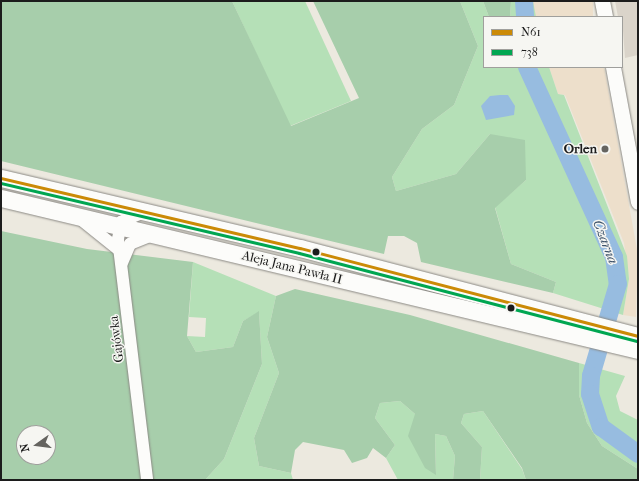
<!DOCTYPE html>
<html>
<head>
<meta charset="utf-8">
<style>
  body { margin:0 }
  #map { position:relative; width:639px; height:481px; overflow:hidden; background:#ece9df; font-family:"IM FELL French Canon",serif }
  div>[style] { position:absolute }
  .built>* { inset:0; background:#eddfcb; transform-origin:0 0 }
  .industrial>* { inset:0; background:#dad4ca }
  .green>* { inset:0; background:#b5e0b7 }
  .forest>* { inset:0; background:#a7ceab }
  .water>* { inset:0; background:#97bce0 }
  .river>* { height:18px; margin:-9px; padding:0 9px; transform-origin:9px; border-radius:9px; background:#97bce0 }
  .roads { filter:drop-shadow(0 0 1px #8b8984) drop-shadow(0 0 1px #8b8984) }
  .minor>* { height:12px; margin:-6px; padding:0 6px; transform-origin:6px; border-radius:6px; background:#fcfcfa }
  .tertiary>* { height:15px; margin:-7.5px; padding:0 7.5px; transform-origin:7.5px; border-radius:7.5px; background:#fcfcfa }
  .secondary>* { height:17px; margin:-8.5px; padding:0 8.5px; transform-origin:8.5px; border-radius:8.5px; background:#fcfcfa }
  .bus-1>* { height:3px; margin:-1.5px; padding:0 1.5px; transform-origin:1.5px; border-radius:1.5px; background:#cb8a06 }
  .bus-2>* { height:3px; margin:-1.5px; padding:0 1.5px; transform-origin:1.5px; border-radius:1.5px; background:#00a651 }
  .dots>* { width:11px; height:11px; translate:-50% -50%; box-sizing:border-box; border:2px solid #f6f6f2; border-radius:50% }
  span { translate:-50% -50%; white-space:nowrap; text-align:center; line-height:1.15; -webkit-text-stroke:3px #f6f6f2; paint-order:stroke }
  .poi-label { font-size:13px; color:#1c1c1c; font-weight:700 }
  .right { translate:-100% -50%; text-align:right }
  .street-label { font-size:13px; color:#1c1c1c }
  .water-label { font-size:14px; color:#3f546b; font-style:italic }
  .frame { position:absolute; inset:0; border:2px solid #1c1c1c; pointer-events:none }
  .legend { position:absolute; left:483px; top:16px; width:140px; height:52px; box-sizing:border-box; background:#f6f6f2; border:1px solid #9f9f9c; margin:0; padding:5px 7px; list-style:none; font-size:12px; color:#1c1c1c }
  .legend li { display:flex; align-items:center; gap:8px; height:20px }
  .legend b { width:20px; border:1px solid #9f9f9c }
  .north { position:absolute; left:16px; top:425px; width:40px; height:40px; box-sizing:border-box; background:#f6f6f2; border:1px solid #9f9f9c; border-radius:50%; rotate:256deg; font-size:11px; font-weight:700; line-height:16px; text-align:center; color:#1c1c1c }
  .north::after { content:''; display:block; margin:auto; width:14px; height:18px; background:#656460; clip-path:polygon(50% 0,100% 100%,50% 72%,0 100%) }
</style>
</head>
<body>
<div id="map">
  <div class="built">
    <div style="left:533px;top:1px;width:60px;height:16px"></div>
    <div style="clip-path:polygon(549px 67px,604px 67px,638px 255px,636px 317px,623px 315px,629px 279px,624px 243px,565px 95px,558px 94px)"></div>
  </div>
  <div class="industrial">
    <div style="clip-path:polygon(615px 1px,638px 1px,638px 55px,625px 58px,622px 17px,618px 17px)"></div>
  </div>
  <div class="green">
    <div style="clip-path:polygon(232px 1px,305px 1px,351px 101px,290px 126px)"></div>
    <div style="clip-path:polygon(460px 1px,483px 1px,489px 17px,484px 17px,484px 67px,549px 67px,558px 94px,564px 95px,627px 256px,629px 279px,623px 315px,553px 293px,556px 282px,511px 264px,495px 207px,526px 180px,490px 134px,456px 174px,396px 191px,392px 177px,422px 129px,454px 105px,478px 46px)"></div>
    <div style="clip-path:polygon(511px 1px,533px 1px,536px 17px,510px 17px)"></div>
    <div style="clip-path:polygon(193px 262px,276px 296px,267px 337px,279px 373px,254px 438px,259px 466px,291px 473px,293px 480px,205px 480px,224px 459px,262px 364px,259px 312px,243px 321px,233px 347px,196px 352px,187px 336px,205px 337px,206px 318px,189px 317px)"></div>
    <div style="clip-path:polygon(579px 363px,625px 376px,616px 396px,620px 411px,638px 420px,638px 469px,602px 446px,587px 423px,579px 395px)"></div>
    <div style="clip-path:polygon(400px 401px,415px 414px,436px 474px,435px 434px,446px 436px,455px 456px,453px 480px,398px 480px,386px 458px,395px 445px,375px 418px,380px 403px)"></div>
    <div style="clip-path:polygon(483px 411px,522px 469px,526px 480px,480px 480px,482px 447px,461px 423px,464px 414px)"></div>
  </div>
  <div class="forest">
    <div style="clip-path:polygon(1px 1px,232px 1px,291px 126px,359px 98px,313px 1px,460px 1px,478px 46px,454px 105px,422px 129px,392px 177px,396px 191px,456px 174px,490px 134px,525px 140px,526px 180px,495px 208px,511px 264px,556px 282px,553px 293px,421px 262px,417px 243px,404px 236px,388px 236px,384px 254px,1px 161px)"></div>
    <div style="clip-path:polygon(483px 1px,511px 1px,510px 17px,489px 17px)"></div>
    <div style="clip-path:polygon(evenodd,1px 231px,87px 249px,193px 262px,187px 336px,196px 352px,233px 347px,243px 321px,259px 311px,262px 364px,224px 459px,205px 480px,1px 480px,1px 231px,24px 433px,48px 433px,48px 457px,24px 457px,24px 433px)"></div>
    <div style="clip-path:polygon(295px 289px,410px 315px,579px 363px,579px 395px,587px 423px,602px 446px,638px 469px,638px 480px,526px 480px,522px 468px,483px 411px,464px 414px,461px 423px,482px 447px,480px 480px,453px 480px,455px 456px,446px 436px,435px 434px,436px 475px,425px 468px,408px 436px,415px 414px,400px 401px,380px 403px,375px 418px,395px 445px,386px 458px,373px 448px,367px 458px,352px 463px,344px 450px,303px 442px,295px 450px,291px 473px,259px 466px,254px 438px,279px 373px,267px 337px,276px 296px)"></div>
  </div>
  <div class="water">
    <div style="clip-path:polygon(500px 95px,508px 95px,515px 106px,514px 115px,486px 120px,481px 106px,490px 96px)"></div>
  </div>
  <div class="river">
    <div style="left:524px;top:1px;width:16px;rotate:86deg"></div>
    <div style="left:527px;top:67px;width:209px;rotate:65.4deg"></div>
    <div style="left:614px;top:257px;width:27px;rotate:82deg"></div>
    <div style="left:618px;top:284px;width:96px;rotate:106.4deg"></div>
    <div style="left:591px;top:376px;width:18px;rotate:93deg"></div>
    <div style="left:590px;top:394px;width:35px;rotate:72deg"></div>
    <div style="left:601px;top:427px;width:46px;rotate:36.1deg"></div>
  </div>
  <div class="roads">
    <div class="minor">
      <div style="left:144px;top:212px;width:25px;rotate:157deg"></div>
      <div style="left:121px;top:222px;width:17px;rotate:100deg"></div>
      <div style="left:118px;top:239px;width:243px;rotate:83.1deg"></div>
      <div style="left:83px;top:221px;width:46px;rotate:38.9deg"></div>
      <div style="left:122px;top:263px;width:21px;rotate:-67deg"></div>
      <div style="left:130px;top:244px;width:24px;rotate:-22deg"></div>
    </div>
    <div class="tertiary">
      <div style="left:602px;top:1px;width:16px;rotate:79deg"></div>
      <div style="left:613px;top:67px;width:137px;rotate:79.5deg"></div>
    </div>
    <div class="secondary">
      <div style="left:1px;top:178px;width:307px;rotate:13.2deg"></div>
      <div style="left:300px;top:248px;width:349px;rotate:14.6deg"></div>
      <div style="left:1px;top:198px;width:655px;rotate:13.42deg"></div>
    </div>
  </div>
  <div class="bus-1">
    <div style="left:1px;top:178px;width:307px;rotate:13.2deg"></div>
    <div style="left:300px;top:248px;width:349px;rotate:14.6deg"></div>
  </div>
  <div class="bus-2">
    <div style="left:1px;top:183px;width:306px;rotate:13.2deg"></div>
    <div style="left:299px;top:253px;width:349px;rotate:14.6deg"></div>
  </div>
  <div class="dots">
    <div style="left:605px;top:149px;background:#656460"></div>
    <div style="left:316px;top:252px;background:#1c1c1c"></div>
    <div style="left:511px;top:308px;background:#1c1c1c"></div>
  </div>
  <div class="poi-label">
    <span class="right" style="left:597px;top:149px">Orlen</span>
  </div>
  <div class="street-label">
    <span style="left:292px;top:268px;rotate:14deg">Aleja Jana Pawła II</span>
    <span style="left:117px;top:339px;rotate:-97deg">Gajówka</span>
  </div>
  <div class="water-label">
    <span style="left:605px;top:242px;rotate:69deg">Czarna</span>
  </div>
  <div class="frame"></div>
  <ul class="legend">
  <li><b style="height:5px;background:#cb8a06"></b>N61</li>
  <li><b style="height:5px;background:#00a651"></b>738</li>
  </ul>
  <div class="north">N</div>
</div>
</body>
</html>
